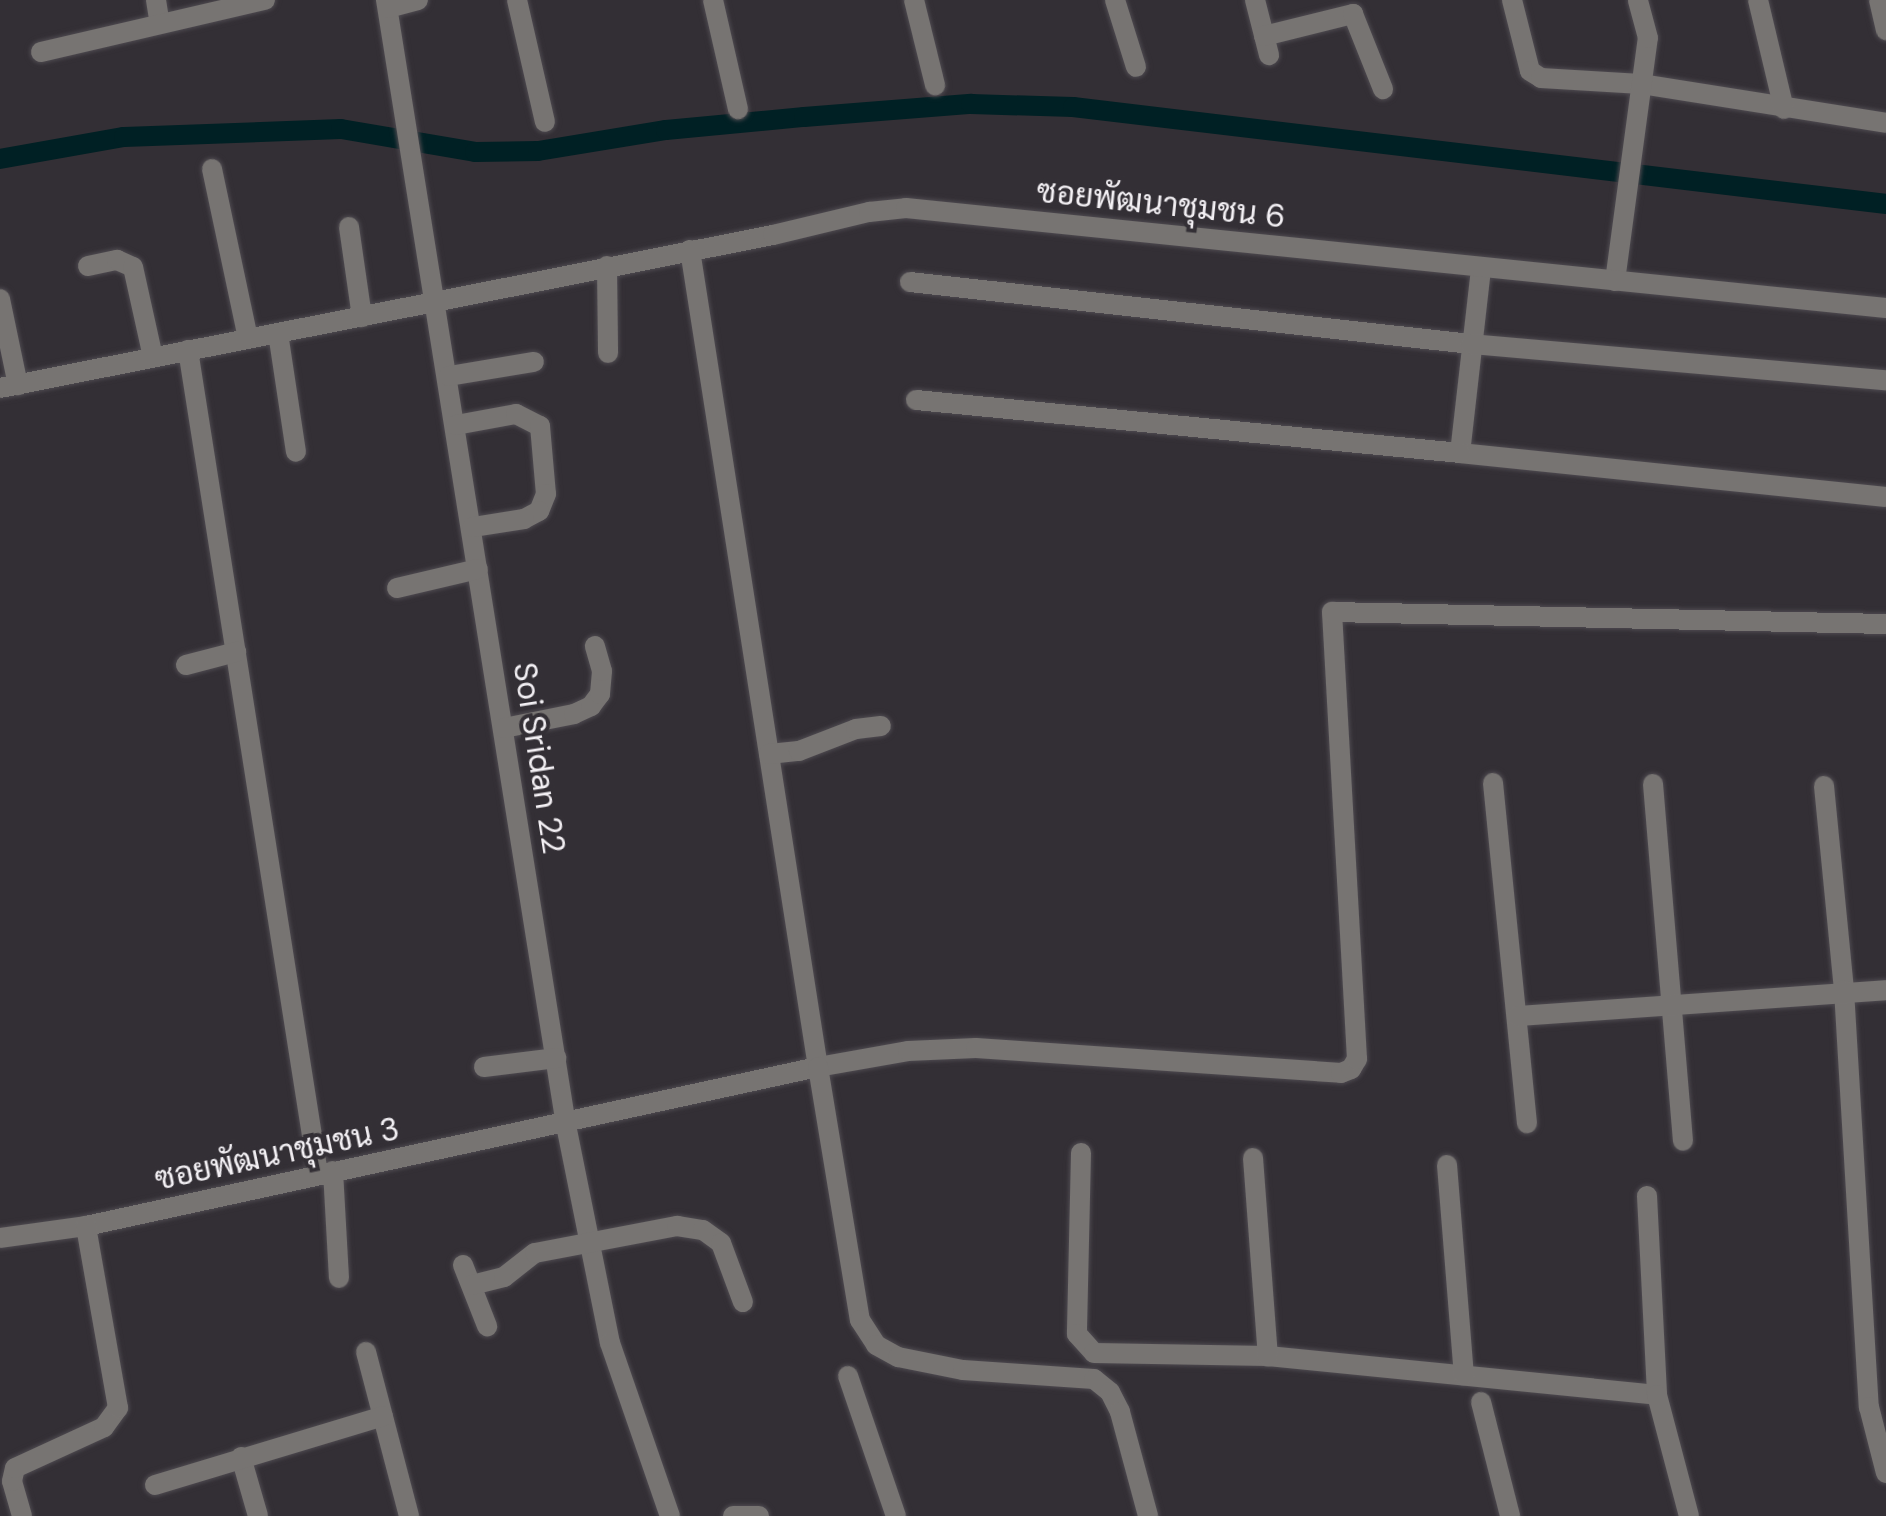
<!DOCTYPE html>
<html>
<head>
<meta charset="utf-8">
<style>
  body { margin:0 }
  #map { position:relative; width:1886px; height:1516px; overflow:hidden; background:#332f35; font-family:"DM Sans",Sarabun,sans-serif }
  div>[style] { position:absolute }
  .canal>* { height:20px; margin:-10px; padding:0 10px; transform-origin:10px; border-radius:10px; background:#002024 }
  .roads { filter:drop-shadow(0 0 2px #4e4a50) drop-shadow(0 0 2px #4e4a50) }
  .minor>* { height:20px; margin:-10px; padding:0 10px; transform-origin:10px; border-radius:10px; background:#777472 }
  span { translate:-50% -50%; white-space:nowrap; text-align:center; line-height:1.15; -webkit-text-stroke:8px #332f35; paint-order:stroke }
  .street-label { font-size:32px; color:#f3f0f4 }
</style>
</head>
<body>
<div id="map">
  <div class="canal">
    <div style="left:0;top:159px;width:126px;rotate:-10.1deg"></div>
    <div style="left:124px;top:137px;width:217px;rotate:-2.1deg"></div>
    <div style="left:341px;top:129px;width:136px;rotate:9.7deg"></div>
    <div style="left:475px;top:152px;width:63px;rotate:-0.9deg"></div>
    <div style="left:538px;top:151px;width:130px;rotate:-9.3deg"></div>
    <div style="left:666px;top:130px;width:139px;rotate:-5.4deg"></div>
    <div style="left:804px;top:117px;width:168px;rotate:-4.5deg"></div>
    <div style="left:971px;top:104px;width:102px;rotate:1.7deg"></div>
    <div style="left:1073px;top:107px;width:819px;rotate:6.8deg"></div>
  </div>
  <div class="roads">
    <div class="minor">
      <div style="left:156px;top:0;width:24px;rotate:81deg"></div>
      <div style="left:386px;top:0;width:1139px;rotate:80.91deg"></div>
      <div style="left:566px;top:1125px;width:222px;rotate:78.6deg"></div>
      <div style="left:610px;top:1343px;width:183px;rotate:70.9deg"></div>
      <div style="left:517px;top:0;width:125px;rotate:77.1deg"></div>
      <div style="left:713px;top:0;width:112px;rotate:77.1deg"></div>
      <div style="left:914px;top:0;width:88px;rotate:76.1deg"></div>
      <div style="left:1115px;top:0;width:70px;rotate:72.6deg"></div>
      <div style="left:1255px;top:0;width:57px;rotate:75.7deg"></div>
      <div style="left:1512px;top:0;width:73px;rotate:75.8deg"></div>
      <div style="left:1530px;top:71px;width:13px;rotate:32deg"></div>
      <div style="left:1541px;top:78px;width:100px;rotate:3.4deg"></div>
      <div style="left:1641px;top:84px;width:248px;rotate:9deg"></div>
      <div style="left:1758px;top:0;width:112px;rotate:76.6deg"></div>
      <div style="left:1879px;top:0;width:31px;rotate:77deg"></div>
      <div style="left:388px;top:8px;width:31px;rotate:-15deg"></div>
      <div style="left:1264px;top:36px;width:92px;rotate:-13.9deg"></div>
      <div style="left:1353px;top:14px;width:81px;rotate:68.2deg"></div>
      <div style="left:41px;top:52px;width:230px;rotate:-13.1deg"></div>
      <div style="left:212px;top:169px;width:173px;rotate:78deg"></div>
      <div style="left:349px;top:227px;width:91px;rotate:81.8deg"></div>
      <div style="left:690px;top:250px;width:827px;rotate:81.1deg"></div>
      <div style="left:818px;top:1067px;width:91px;rotate:-10.1deg"></div>
      <div style="left:908px;top:1051px;width:68px;rotate:-2.5deg"></div>
      <div style="left:976px;top:1048px;width:366px;rotate:3.9deg"></div>
      <div style="left:1341px;top:1073px;width:11px;rotate:-22deg"></div>
      <div style="left:1351px;top:1069px;width:12px;rotate:-59deg"></div>
      <div style="left:1357px;top:1059px;width:448px;rotate:-93.2deg"></div>
      <div style="left:1332px;top:612px;width:554px;rotate:1.24deg"></div>
      <div style="left:88px;top:266px;width:30px;rotate:-12deg"></div>
      <div style="left:117px;top:260px;width:17px;rotate:24deg"></div>
      <div style="left:133px;top:267px;width:92px;rotate:77.5deg"></div>
      <div style="left:607px;top:266px;width:87px;rotate:89.3deg"></div>
      <div style="left:1481px;top:269px;width:185px;rotate:96.5deg"></div>
      <div style="left:1460px;top:453px;width:428px;rotate:5.9deg"></div>
      <div style="left:1615px;top:281px;width:245px;rotate:-82.3deg"></div>
      <div style="left:1648px;top:38px;width:39px;rotate:-105deg"></div>
      <div style="left:910px;top:282px;width:564px;rotate:6.31deg"></div>
      <div style="left:1471px;top:344px;width:417px;rotate:5deg"></div>
      <div style="left:0;top:299px;width:88px;rotate:78.2deg"></div>
      <div style="left:278px;top:333px;width:120px;rotate:81.4deg"></div>
      <div style="left:188px;top:350px;width:834px;rotate:81.03deg"></div>
      <div style="left:449px;top:376px;width:86px;rotate:-9.4deg"></div>
      <div style="left:0;top:388px;width:788px;rotate:-11.2deg"></div>
      <div style="left:773px;top:235px;width:99px;rotate:-13.5deg"></div>
      <div style="left:869px;top:212px;width:37px;rotate:-6deg"></div>
      <div style="left:906px;top:208px;width:985px;rotate:5.83deg"></div>
      <div style="left:916px;top:400px;width:547px;rotate:5.56deg"></div>
      <div style="left:456px;top:425px;width:61px;rotate:-10.4deg"></div>
      <div style="left:516px;top:414px;width:27px;rotate:27deg"></div>
      <div style="left:540px;top:426px;width:68px;rotate:85deg"></div>
      <div style="left:546px;top:494px;width:18px;rotate:112deg"></div>
      <div style="left:539px;top:511px;width:17px;rotate:152deg"></div>
      <div style="left:524px;top:519px;width:52px;rotate:171.1deg"></div>
      <div style="left:397px;top:588px;width:83px;rotate:-13.2deg"></div>
      <div style="left:186px;top:665px;width:52px;rotate:-14.6deg"></div>
      <div style="left:504px;top:728px;width:71px;rotate:-11.3deg"></div>
      <div style="left:574px;top:714px;width:19px;rotate:-25deg"></div>
      <div style="left:591px;top:706px;width:15px;rotate:-53deg"></div>
      <div style="left:600px;top:694px;width:23px;rotate:-85deg"></div>
      <div style="left:602px;top:671px;width:26px;rotate:-106deg"></div>
      <div style="left:769px;top:754px;width:30px;rotate:-6deg"></div>
      <div style="left:799px;top:751px;width:61px;rotate:-21.1deg"></div>
      <div style="left:856px;top:729px;width:25px;rotate:-7deg"></div>
      <div style="left:1493px;top:783px;width:342px;rotate:84.3deg"></div>
      <div style="left:1653px;top:784px;width:358px;rotate:85.2deg"></div>
      <div style="left:1824px;top:786px;width:205px;rotate:84.4deg"></div>
      <div style="left:1844px;top:990px;width:418px;rotate:86.6deg"></div>
      <div style="left:1869px;top:1407px;width:68px;rotate:75.6deg"></div>
      <div style="left:1518px;top:1016px;width:369px;rotate:-4deg"></div>
      <div style="left:484px;top:1067px;width:73px;rotate:-7.1deg"></div>
      <div style="left:1081px;top:1153px;width:181px;rotate:91.3deg"></div>
      <div style="left:1077px;top:1334px;width:25px;rotate:48deg"></div>
      <div style="left:1094px;top:1353px;width:174px;rotate:1deg"></div>
      <div style="left:1268px;top:1356px;width:391px;rotate:5.7deg"></div>
      <div style="left:1253px;top:1158px;width:199px;rotate:85.7deg"></div>
      <div style="left:1447px;top:1165px;width:211px;rotate:85.4deg"></div>
      <div style="left:333px;top:1171px;width:107px;rotate:86.8deg"></div>
      <div style="left:1647px;top:1196px;width:199px;rotate:87.1deg"></div>
      <div style="left:1657px;top:1395px;width:125px;rotate:75.2deg"></div>
      <div style="left:0;top:1238px;width:87px;rotate:-7.9deg"></div>
      <div style="left:86px;top:1226px;width:749px;rotate:-12.26deg"></div>
      <div style="left:818px;top:1067px;width:256px;rotate:80.6deg"></div>
      <div style="left:860px;top:1320px;width:30px;rotate:57deg"></div>
      <div style="left:876px;top:1345px;width:25px;rotate:29deg"></div>
      <div style="left:898px;top:1357px;width:66px;rotate:11.3deg"></div>
      <div style="left:963px;top:1370px;width:131px;rotate:3.9deg"></div>
      <div style="left:1094px;top:1379px;width:21px;rotate:39deg"></div>
      <div style="left:1110px;top:1392px;width:22px;rotate:63deg"></div>
      <div style="left:1120px;top:1412px;width:108px;rotate:74.9deg"></div>
      <div style="left:463px;top:1265px;width:66px;rotate:68.5deg"></div>
      <div style="left:472px;top:1285px;width:33px;rotate:-14deg"></div>
      <div style="left:504px;top:1277px;width:39px;rotate:-38deg"></div>
      <div style="left:535px;top:1253px;width:145px;rotate:-10.8deg"></div>
      <div style="left:677px;top:1226px;width:26px;rotate:9deg"></div>
      <div style="left:703px;top:1230px;width:22px;rotate:36deg"></div>
      <div style="left:721px;top:1243px;width:63px;rotate:69.6deg"></div>
      <div style="left:366px;top:1352px;width:170px;rotate:75.3deg"></div>
      <div style="left:848px;top:1376px;width:148px;rotate:71.1deg"></div>
      <div style="left:1481px;top:1402px;width:118px;rotate:75.7deg"></div>
      <div style="left:241px;top:1457px;width:61px;rotate:73.9deg"></div>
      <div style="left:155px;top:1485px;width:238px;rotate:-16.8deg"></div>
      <div style="left:22px;top:1516px;width:36px;rotate:-106deg"></div>
      <div style="left:12px;top:1481px;width:13px;rotate:-77deg"></div>
      <div style="left:15px;top:1468px;width:98px;rotate:-24.7deg"></div>
      <div style="left:104px;top:1427px;width:24px;rotate:-54deg"></div>
      <div style="left:118px;top:1408px;width:185px;rotate:-100deg"></div>
      <div style="left:733px;top:1516px;width:26px"></div>
    </div>
  </div>
  <div class="street-label">
    <span style="left:1161px;top:204px;rotate:6deg">ซอยพัฒนาชุมชน 6</span>
    <span style="left:539px;top:758px;rotate:81deg">Soi Sridan 22</span>
    <span style="left:277px;top:1154px;rotate:-12deg">ซอยพัฒนาชุมชน 3</span>
  </div>
</div>
</body>
</html>
